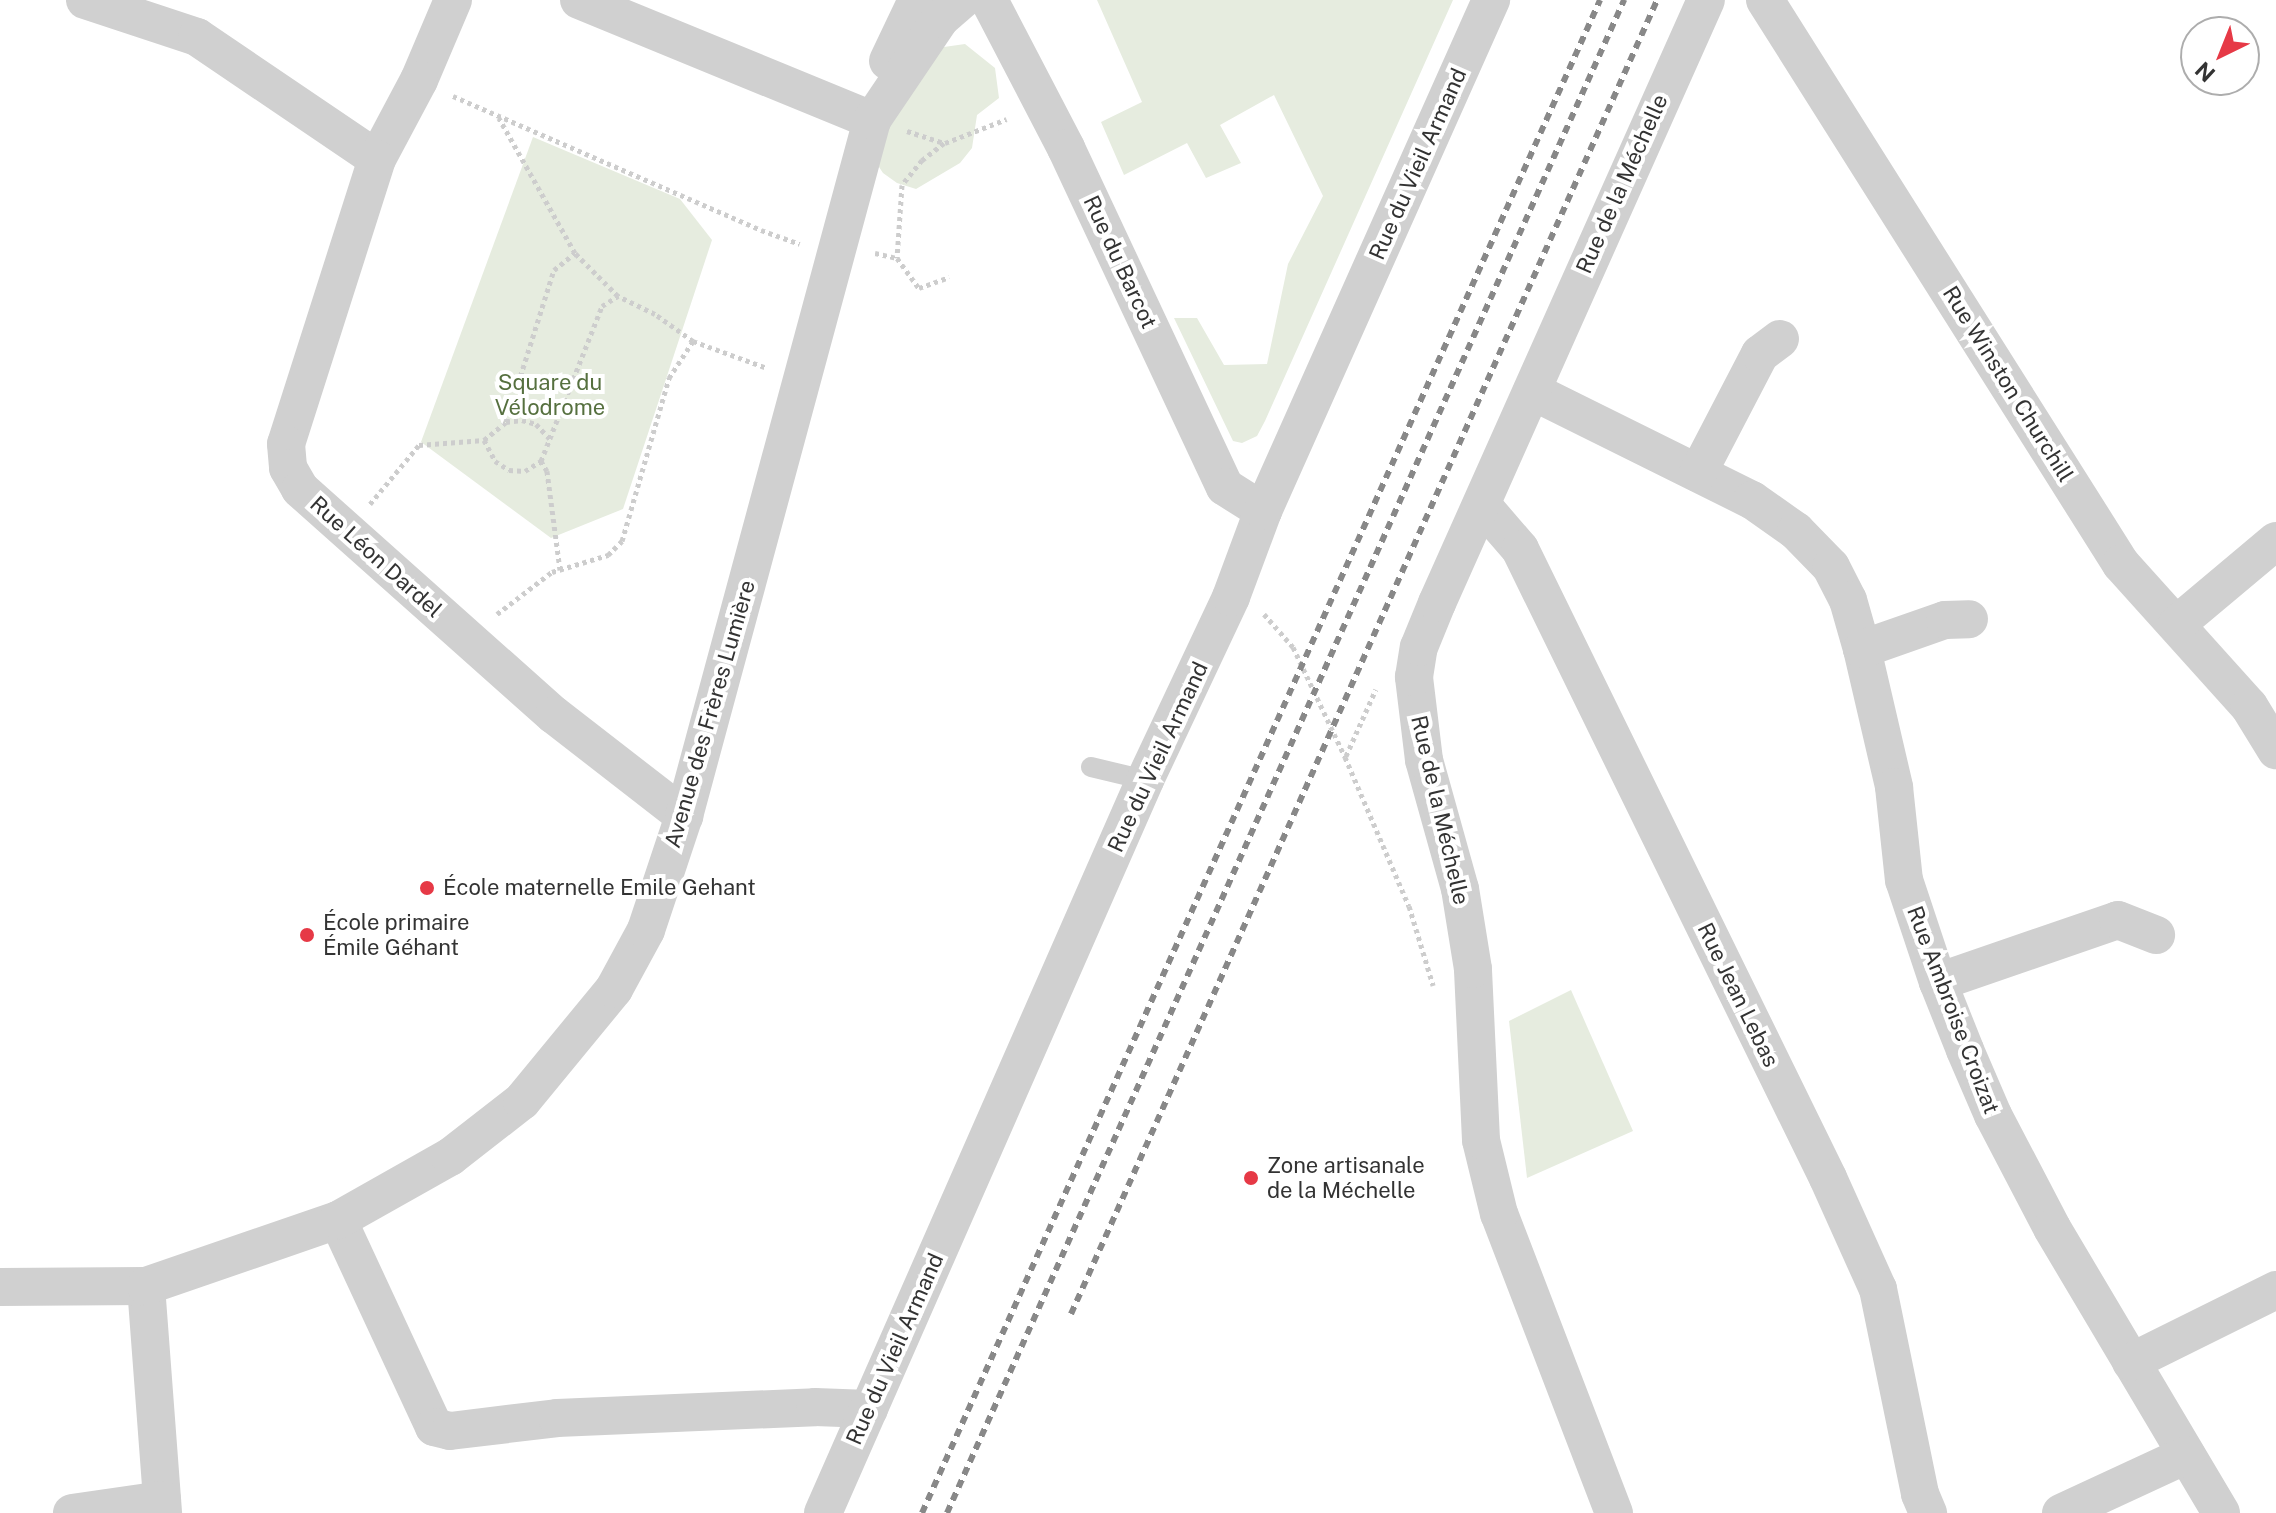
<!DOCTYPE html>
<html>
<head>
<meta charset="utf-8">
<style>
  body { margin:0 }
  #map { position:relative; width:2276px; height:1513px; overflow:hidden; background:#fff; font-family:"Public Sans",sans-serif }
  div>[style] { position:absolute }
  .green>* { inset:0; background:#e6ecdf }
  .path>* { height:5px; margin-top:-2.5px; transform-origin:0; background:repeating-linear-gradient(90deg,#cdcdcd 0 4px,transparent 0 8px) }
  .lane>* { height:20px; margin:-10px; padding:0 10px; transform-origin:10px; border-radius:10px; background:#d0d0d0 }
  .street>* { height:38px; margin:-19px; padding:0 19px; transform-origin:19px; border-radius:19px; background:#d0d0d0 }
  .rail>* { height:6px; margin-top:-3px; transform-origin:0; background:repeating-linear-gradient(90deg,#888 0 8px,transparent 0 14px) }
  .dots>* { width:22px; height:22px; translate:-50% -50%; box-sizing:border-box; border:4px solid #fff; border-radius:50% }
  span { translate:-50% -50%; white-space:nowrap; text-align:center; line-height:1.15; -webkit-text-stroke:8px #fff; paint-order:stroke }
  .street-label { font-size:22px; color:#333 }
  .park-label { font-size:22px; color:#56703f }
  .poi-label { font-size:22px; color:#333 }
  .left { translate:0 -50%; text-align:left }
  .north { position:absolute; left:2180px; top:16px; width:80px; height:80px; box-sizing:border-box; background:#fff; border:2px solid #adadad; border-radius:50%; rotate:223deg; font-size:22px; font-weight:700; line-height:32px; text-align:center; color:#333 }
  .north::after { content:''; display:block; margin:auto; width:28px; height:36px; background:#e63946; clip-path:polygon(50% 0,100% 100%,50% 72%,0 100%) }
</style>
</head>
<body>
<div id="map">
  <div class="green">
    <div style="clip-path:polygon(1097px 0,1453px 0,1265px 421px,1257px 436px,1242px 443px,1233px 441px,1174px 318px,1197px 318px,1224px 365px,1267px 364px,1288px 264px,1323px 196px,1274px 95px,1220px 125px,1241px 163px,1206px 178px,1187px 143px,1124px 175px,1101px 122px,1142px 102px)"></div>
    <div style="clip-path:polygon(965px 44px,995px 68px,999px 98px,977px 115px,972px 148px,960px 163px,916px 189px,897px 183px,883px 173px,875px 161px,903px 96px,937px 48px)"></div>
    <div style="clip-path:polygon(533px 137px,680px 199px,712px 240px,623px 509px,551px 538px,421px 442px)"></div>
    <div style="clip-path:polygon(1571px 990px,1633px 1131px,1527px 1178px,1509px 1021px)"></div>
  </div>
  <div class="path">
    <div style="left:453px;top:96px;width:336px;rotate:23.5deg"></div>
    <div style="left:761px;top:230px;width:41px;rotate:19.7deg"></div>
    <div style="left:907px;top:131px;width:40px;rotate:18deg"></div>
    <div style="left:945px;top:143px;width:66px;rotate:-21.2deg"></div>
    <div style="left:944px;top:143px;width:28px;rotate:142deg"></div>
    <div style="left:922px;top:160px;width:32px;rotate:129deg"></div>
    <div style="left:902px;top:185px;width:73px;rotate:93.9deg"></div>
    <div style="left:897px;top:258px;width:37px;rotate:54deg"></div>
    <div style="left:919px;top:288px;width:32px;rotate:-20deg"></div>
    <div style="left:875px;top:253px;width:23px;rotate:13deg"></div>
    <div style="left:693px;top:341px;width:79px;rotate:20deg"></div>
    <div style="left:506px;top:422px;width:16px;rotate:-7deg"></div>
    <div style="left:522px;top:420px;width:15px;rotate:16deg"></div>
    <div style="left:536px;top:424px;width:21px;rotate:47deg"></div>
    <div style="left:484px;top:440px;width:24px;rotate:62deg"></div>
    <div style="left:495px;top:461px;width:17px;rotate:33deg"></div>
    <div style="left:509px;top:470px;width:16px;rotate:4deg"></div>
    <div style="left:525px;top:471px;width:19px;rotate:-32deg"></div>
    <div style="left:370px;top:504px;width:77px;rotate:-50.3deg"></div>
    <div style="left:419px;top:445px;width:65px;rotate:-4.4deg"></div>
    <div style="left:484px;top:440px;width:28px;rotate:-39deg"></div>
    <div style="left:506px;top:422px;width:159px;rotate:-72.5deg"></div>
    <div style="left:554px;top:270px;width:27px;rotate:-39deg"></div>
    <div style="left:575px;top:253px;width:155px;rotate:-119.4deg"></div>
    <div style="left:560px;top:570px;width:100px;rotate:-97.5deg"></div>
    <div style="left:547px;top:471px;width:12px;rotate:-121deg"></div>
    <div style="left:541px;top:461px;width:167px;rotate:-68.5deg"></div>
    <div style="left:602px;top:306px;width:19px;rotate:-32deg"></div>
    <div style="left:497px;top:614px;width:69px;rotate:-37.4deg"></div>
    <div style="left:552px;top:572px;width:59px;rotate:-16.9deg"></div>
    <div style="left:608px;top:555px;width:20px;rotate:-45deg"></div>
    <div style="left:622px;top:541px;width:170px;rotate:-73.9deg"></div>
    <div style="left:669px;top:378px;width:44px;rotate:-57deg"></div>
    <div style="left:693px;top:341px;width:47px;rotate:-144.6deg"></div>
    <div style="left:655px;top:314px;width:41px;rotate:-154.1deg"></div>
    <div style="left:618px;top:296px;width:61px;rotate:-135deg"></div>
    <div style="left:1264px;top:614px;width:44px;rotate:48.7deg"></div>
    <div style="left:1293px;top:647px;width:122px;rotate:64.7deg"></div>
    <div style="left:1345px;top:757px;width:162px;rotate:66.8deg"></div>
    <div style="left:1409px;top:906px;width:83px;rotate:73.1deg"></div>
    <div style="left:1346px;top:756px;width:73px;rotate:-65.9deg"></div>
  </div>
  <div class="lane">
    <div style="left:1091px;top:767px;width:56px;rotate:13.5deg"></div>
  </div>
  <div class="street">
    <div style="left:85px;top:0;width:118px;rotate:18.3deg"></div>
    <div style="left:197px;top:37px;width:217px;rotate:34.1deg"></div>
    <div style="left:453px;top:0;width:87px;rotate:113deg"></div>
    <div style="left:419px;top:80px;width:89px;rotate:118deg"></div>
    <div style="left:377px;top:159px;width:299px;rotate:107.7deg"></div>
    <div style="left:286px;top:444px;width:24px;rotate:85deg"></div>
    <div style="left:288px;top:468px;width:24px;rotate:60deg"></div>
    <div style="left:300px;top:489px;width:340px;rotate:41.7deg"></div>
    <div style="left:554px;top:715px;width:165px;rotate:37.8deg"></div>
    <div style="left:579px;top:0;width:317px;rotate:22.3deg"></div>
    <div style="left:989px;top:0;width:167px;rotate:62.5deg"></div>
    <div style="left:1066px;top:148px;width:374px;rotate:64.9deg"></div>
    <div style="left:1225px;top:487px;width:45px;rotate:32.3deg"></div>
    <div style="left:1765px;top:0;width:667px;rotate:57.74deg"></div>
    <div style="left:2121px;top:564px;width:191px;rotate:48deg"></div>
    <div style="left:2249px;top:706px;width:52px;rotate:58.5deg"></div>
    <div style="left:888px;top:61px;width:68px;rotate:-64.6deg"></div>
    <div style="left:1532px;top:391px;width:246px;rotate:26.4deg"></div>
    <div style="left:1752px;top:500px;width:54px;rotate:35.2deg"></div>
    <div style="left:1796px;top:531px;width:50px;rotate:45.8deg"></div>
    <div style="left:1831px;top:567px;width:37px;rotate:63deg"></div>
    <div style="left:1848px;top:600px;width:51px;rotate:74.1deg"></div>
    <div style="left:1862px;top:649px;width:142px;rotate:76.9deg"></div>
    <div style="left:1894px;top:787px;width:94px;rotate:83.9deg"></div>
    <div style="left:1904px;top:880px;width:108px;rotate:71.6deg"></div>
    <div style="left:1938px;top:982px;width:73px;rotate:68.3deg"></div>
    <div style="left:1965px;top:1050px;width:71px;rotate:66.7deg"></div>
    <div style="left:1993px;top:1115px;width:127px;rotate:62.4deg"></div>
    <div style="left:2052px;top:1228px;width:331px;rotate:59.3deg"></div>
    <div style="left:1698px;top:473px;width:134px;rotate:-62.5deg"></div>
    <div style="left:1760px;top:354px;width:25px;rotate:-37deg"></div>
    <div style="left:1482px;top:505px;width:58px;rotate:49.2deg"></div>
    <div style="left:1520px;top:549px;width:700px;rotate:63.91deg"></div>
    <div style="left:1828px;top:1178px;width:122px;rotate:65.8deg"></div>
    <div style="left:1878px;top:1289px;width:209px;rotate:78.4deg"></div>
    <div style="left:1920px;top:1494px;width:21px;rotate:67deg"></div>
    <div style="left:2177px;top:624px;width:129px;rotate:-40deg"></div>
    <div style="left:1862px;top:649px;width:88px;rotate:-19.3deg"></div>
    <div style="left:1945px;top:620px;width:24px;rotate:-2deg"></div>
    <div style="left:1938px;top:982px;width:190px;rotate:-19deg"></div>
    <div style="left:2118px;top:920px;width:41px;rotate:21.5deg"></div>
    <div style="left:338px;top:1220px;width:228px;rotate:65.1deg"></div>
    <div style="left:434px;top:1427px;width:16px;rotate:14deg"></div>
    <div style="left:450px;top:1431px;width:108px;rotate:-6.9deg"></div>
    <div style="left:557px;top:1418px;width:258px;rotate:-2.4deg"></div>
    <div style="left:815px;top:1407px;width:54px;rotate:2.1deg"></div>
    <div style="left:146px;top:1286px;width:228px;rotate:85.7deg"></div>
    <div style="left:0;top:1287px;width:146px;rotate:-0.4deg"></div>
    <div style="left:146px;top:1286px;width:203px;rotate:-19deg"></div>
    <div style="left:338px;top:1220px;width:129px;rotate:-29.4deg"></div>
    <div style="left:450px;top:1157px;width:91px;rotate:-37.9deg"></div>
    <div style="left:522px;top:1101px;width:145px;rotate:-50.6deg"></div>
    <div style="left:614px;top:989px;width:67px;rotate:-61.5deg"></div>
    <div style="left:646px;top:930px;width:120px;rotate:-71.6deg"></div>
    <div style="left:684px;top:816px;width:721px;rotate:-74.88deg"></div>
    <div style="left:872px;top:120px;width:122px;rotate:-56deg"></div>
    <div style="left:940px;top:19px;width:29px;rotate:-41deg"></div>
    <div style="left:2131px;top:1362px;width:162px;rotate:-26.4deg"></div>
    <div style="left:72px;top:1513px;width:91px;rotate:-8.2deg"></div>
    <div style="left:823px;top:1513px;width:801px;rotate:-66.28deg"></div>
    <div style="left:1145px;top:780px;width:202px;rotate:-64.8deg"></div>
    <div style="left:1231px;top:597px;width:92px;rotate:-69.6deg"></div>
    <div style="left:1263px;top:511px;width:560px;rotate:-65.95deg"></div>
    <div style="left:1614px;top:1513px;width:320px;rotate:-111deg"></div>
    <div style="left:1499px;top:1214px;width:76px;rotate:-103.7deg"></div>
    <div style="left:1481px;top:1140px;width:171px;rotate:-92.7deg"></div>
    <div style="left:1473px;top:969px;width:81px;rotate:-99.2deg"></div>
    <div style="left:1460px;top:889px;width:134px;rotate:-105.6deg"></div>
    <div style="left:1424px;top:760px;width:84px;rotate:-96.9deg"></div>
    <div style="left:1414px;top:677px;width:30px;rotate:-81deg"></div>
    <div style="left:1419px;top:647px;width:48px;rotate:-67.8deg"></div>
    <div style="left:1437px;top:603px;width:660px;rotate:-65.96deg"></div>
    <div style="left:2061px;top:1513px;width:138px;rotate:-24.9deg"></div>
  </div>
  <div class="rail">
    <div style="left:1071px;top:1314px;width:1439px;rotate:-65.96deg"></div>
    <div style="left:922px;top:1513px;width:1658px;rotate:-65.86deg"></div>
    <div style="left:947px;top:1513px;width:1658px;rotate:-65.89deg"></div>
  </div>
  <div class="dots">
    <div style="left:427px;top:888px;background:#e63946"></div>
    <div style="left:307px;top:935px;background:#e63946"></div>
    <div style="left:1251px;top:1178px;background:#e63946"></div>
  </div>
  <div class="street-label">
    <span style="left:1418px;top:164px;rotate:-66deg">Rue du Vieil Armand</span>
    <span style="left:1622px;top:184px;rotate:-66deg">Rue de la Méchelle</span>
    <span style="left:1120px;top:262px;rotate:65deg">Rue du Barcot</span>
    <span style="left:2008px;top:384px;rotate:58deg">Rue Winston Churchill</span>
    <span style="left:376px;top:557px;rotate:42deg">Rue Léon Dardel</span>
    <span style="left:710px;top:714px;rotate:-74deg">Avenue des Frères Lumière</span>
    <span style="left:1158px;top:757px;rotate:-65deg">Rue du Vieil Armand</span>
    <span style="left:1440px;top:810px;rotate:77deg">Rue de la Méchelle</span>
    <span style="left:1738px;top:995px;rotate:64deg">Rue Jean Lebas</span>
    <span style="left:1953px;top:1010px;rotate:69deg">Rue Ambroise Croizat</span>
    <span style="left:895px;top:1349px;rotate:-66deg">Rue du Vieil Armand</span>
  </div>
  <div class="park-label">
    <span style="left:550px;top:395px">Square du<br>Vélodrome</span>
  </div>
  <div class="poi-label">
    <span class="left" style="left:443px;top:888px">École maternelle Emile Gehant</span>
    <span class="left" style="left:323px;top:935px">École primaire<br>Émile Géhant</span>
    <span class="left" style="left:1267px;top:1178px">Zone artisanale<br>de la Méchelle</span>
  </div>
  <div class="north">N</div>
</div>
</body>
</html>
